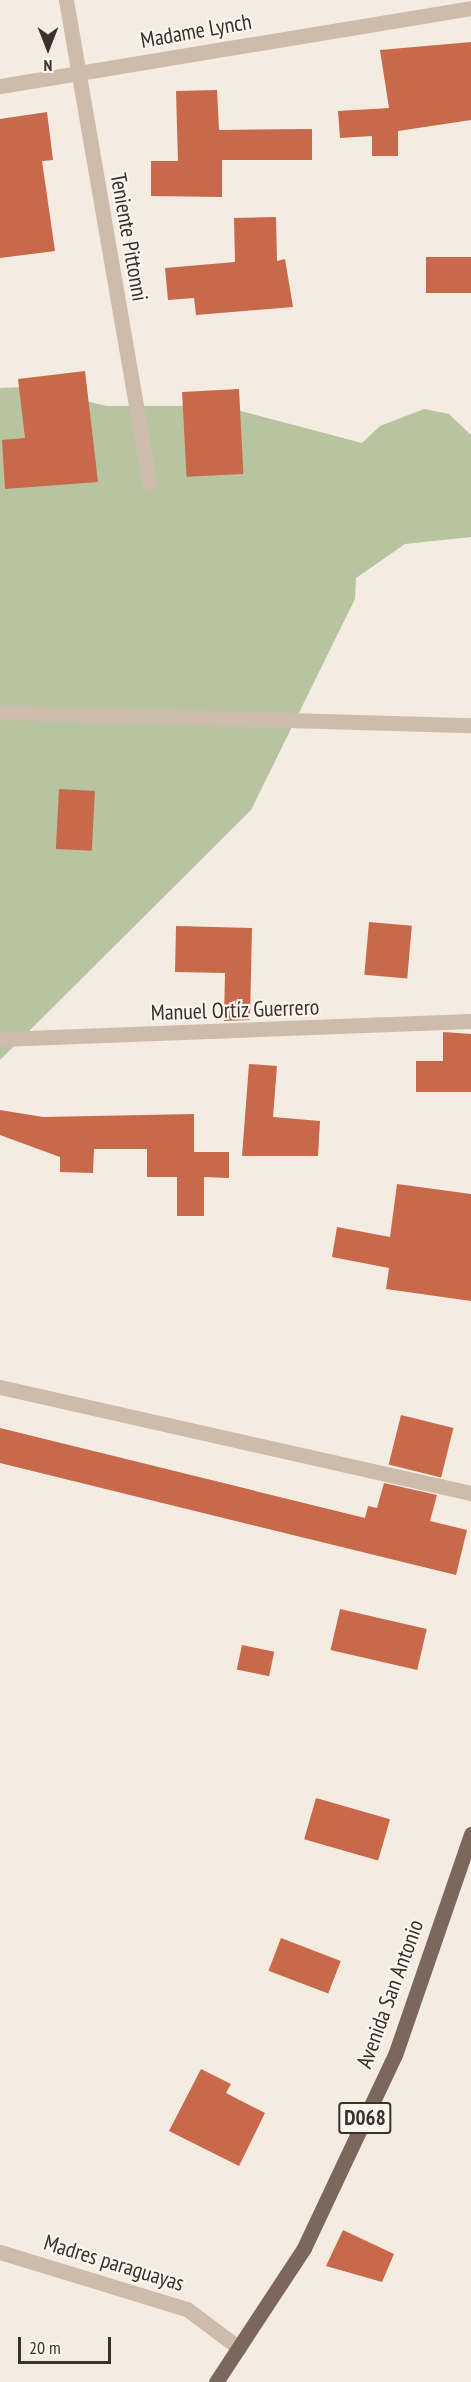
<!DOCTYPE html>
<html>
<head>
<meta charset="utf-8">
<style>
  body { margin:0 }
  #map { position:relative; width:471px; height:2382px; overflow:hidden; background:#f4ebe1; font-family:"PT Sans Narrow",sans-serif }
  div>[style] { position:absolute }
  .green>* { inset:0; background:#b8c4a0 }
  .building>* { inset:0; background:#c8694b; transform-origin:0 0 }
  .minor>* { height:15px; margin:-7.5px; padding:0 7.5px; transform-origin:7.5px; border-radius:7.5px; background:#cdbbac }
  .major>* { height:15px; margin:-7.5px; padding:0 7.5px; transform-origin:7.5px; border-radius:7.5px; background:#7d675c }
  span { translate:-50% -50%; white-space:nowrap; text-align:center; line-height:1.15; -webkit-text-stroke:4.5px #fbf5ee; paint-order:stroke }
  .shield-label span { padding:2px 4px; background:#fbf5ee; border:2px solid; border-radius:4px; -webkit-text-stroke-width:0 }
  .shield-label { font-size:21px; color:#3b302b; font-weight:700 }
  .street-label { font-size:22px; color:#3b302b }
  .north { position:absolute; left:18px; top:18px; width:60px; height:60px; -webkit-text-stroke:4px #fbf5ee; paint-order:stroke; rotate:180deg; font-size:16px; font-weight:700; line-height:24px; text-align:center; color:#3b302b }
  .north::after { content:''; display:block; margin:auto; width:21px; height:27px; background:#3b302b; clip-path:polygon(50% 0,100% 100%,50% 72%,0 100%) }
  .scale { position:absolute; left:18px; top:2337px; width:93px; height:27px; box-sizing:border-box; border:3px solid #3b302b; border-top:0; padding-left:8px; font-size:18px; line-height:21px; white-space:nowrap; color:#3b302b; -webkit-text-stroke:4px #fbf5ee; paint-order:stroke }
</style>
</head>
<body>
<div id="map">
  <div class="green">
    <div style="clip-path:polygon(26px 387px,107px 406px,222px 406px,362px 443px,380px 426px,424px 409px,449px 414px,471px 435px,471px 537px,405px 544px,356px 578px,355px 599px,251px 810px,0 1060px,0 388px)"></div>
  </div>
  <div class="building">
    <div style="clip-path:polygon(471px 42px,471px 120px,398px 131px,398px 156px,372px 156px,372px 136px,340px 138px,338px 111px,389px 108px,380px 50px)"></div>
    <div style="clip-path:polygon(217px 90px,219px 130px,312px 129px,312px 160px,222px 160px,222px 197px,151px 196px,151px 161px,178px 161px,176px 91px)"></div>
    <div style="clip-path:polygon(47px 112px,53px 160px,42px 161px,55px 251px,0 258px,0 119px)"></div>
    <div style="clip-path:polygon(276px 217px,277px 261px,285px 259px,293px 307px,196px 315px,194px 298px,168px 300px,165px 268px,235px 262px,234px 218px)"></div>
    <div style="left:471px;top:257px;width:36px;height:45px;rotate:90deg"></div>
    <div style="clip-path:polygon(85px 371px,98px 482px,5px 489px,2px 440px,25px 438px,18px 379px)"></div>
    <div style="left:239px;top:389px;width:85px;height:57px;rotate:87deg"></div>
    <div style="left:59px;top:789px;width:36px;height:60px;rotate:3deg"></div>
    <div style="left:369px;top:922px;width:43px;height:53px;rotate:5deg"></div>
    <div style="clip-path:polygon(176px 926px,252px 928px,250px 1020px,224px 1021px,225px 973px,175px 972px)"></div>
    <div style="clip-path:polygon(443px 1032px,471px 1034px,471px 1092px,416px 1092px,416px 1061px,443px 1061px)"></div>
    <div style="clip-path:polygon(249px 1064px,277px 1066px,273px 1117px,320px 1121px,318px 1156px,242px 1156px)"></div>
    <div style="clip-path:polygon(0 1110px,43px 1117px,194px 1114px,194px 1152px,229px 1152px,229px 1178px,204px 1177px,204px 1216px,177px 1216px,177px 1177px,147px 1177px,147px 1149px,94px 1149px,93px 1173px,60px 1172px,60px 1157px,0 1135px)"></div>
    <div style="clip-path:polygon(397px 1184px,471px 1194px,471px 1301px,386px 1289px,389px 1268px,332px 1257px,337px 1227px,390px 1237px)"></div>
    <div style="left:401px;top:1415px;width:54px;height:51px;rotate:14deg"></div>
    <div style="clip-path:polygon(0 1428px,365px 1518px,368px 1506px,377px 1508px,384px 1483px,437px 1495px,430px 1521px,467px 1530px,456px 1575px,0 1463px)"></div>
    <div style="left:340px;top:1609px;width:89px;height:42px;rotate:13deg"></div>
    <div style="left:242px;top:1645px;width:33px;height:25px;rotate:12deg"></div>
    <div style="left:316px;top:1798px;width:77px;height:43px;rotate:16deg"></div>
    <div style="left:281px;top:1938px;width:64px;height:35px;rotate:21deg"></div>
    <div style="clip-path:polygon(201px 2069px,231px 2084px,226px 2093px,265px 2113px,239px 2166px,169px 2131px)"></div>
    <div style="clip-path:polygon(343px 2230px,394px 2254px,382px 2282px,326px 2266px)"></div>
  </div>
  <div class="minor">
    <div style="left:66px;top:0;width:490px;rotate:80.2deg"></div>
    <div style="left:0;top:86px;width:477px;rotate:-9.4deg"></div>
    <div style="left:0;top:712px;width:471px;rotate:1.6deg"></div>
    <div style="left:0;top:1039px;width:471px;rotate:-2.2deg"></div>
    <div style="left:0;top:1387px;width:483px;rotate:12.7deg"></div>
    <div style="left:0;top:2252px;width:195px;rotate:17deg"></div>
    <div style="left:187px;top:2309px;width:65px;rotate:36.9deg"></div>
  </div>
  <div class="major">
    <div style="left:216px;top:2382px;width:160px;rotate:-56.7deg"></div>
    <div style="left:304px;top:2248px;width:213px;rotate:-64.8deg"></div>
    <div style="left:395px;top:2055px;width:234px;rotate:-71deg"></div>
  </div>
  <div class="shield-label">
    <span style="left:365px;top:2118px">D068</span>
  </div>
  <div class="street-label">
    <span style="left:196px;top:31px;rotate:-10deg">Madame Lynch</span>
    <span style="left:129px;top:237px;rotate:80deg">Teniente Pittonni</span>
    <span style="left:235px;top:1010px;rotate:-2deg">Manuel Ortíz Guerrero</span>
    <span style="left:390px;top:1994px;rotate:-70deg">Avenida San Antonio</span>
    <span style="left:114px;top:2263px;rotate:17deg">Madres paraguayas</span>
  </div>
  <div class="north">N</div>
  <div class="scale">20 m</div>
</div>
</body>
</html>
